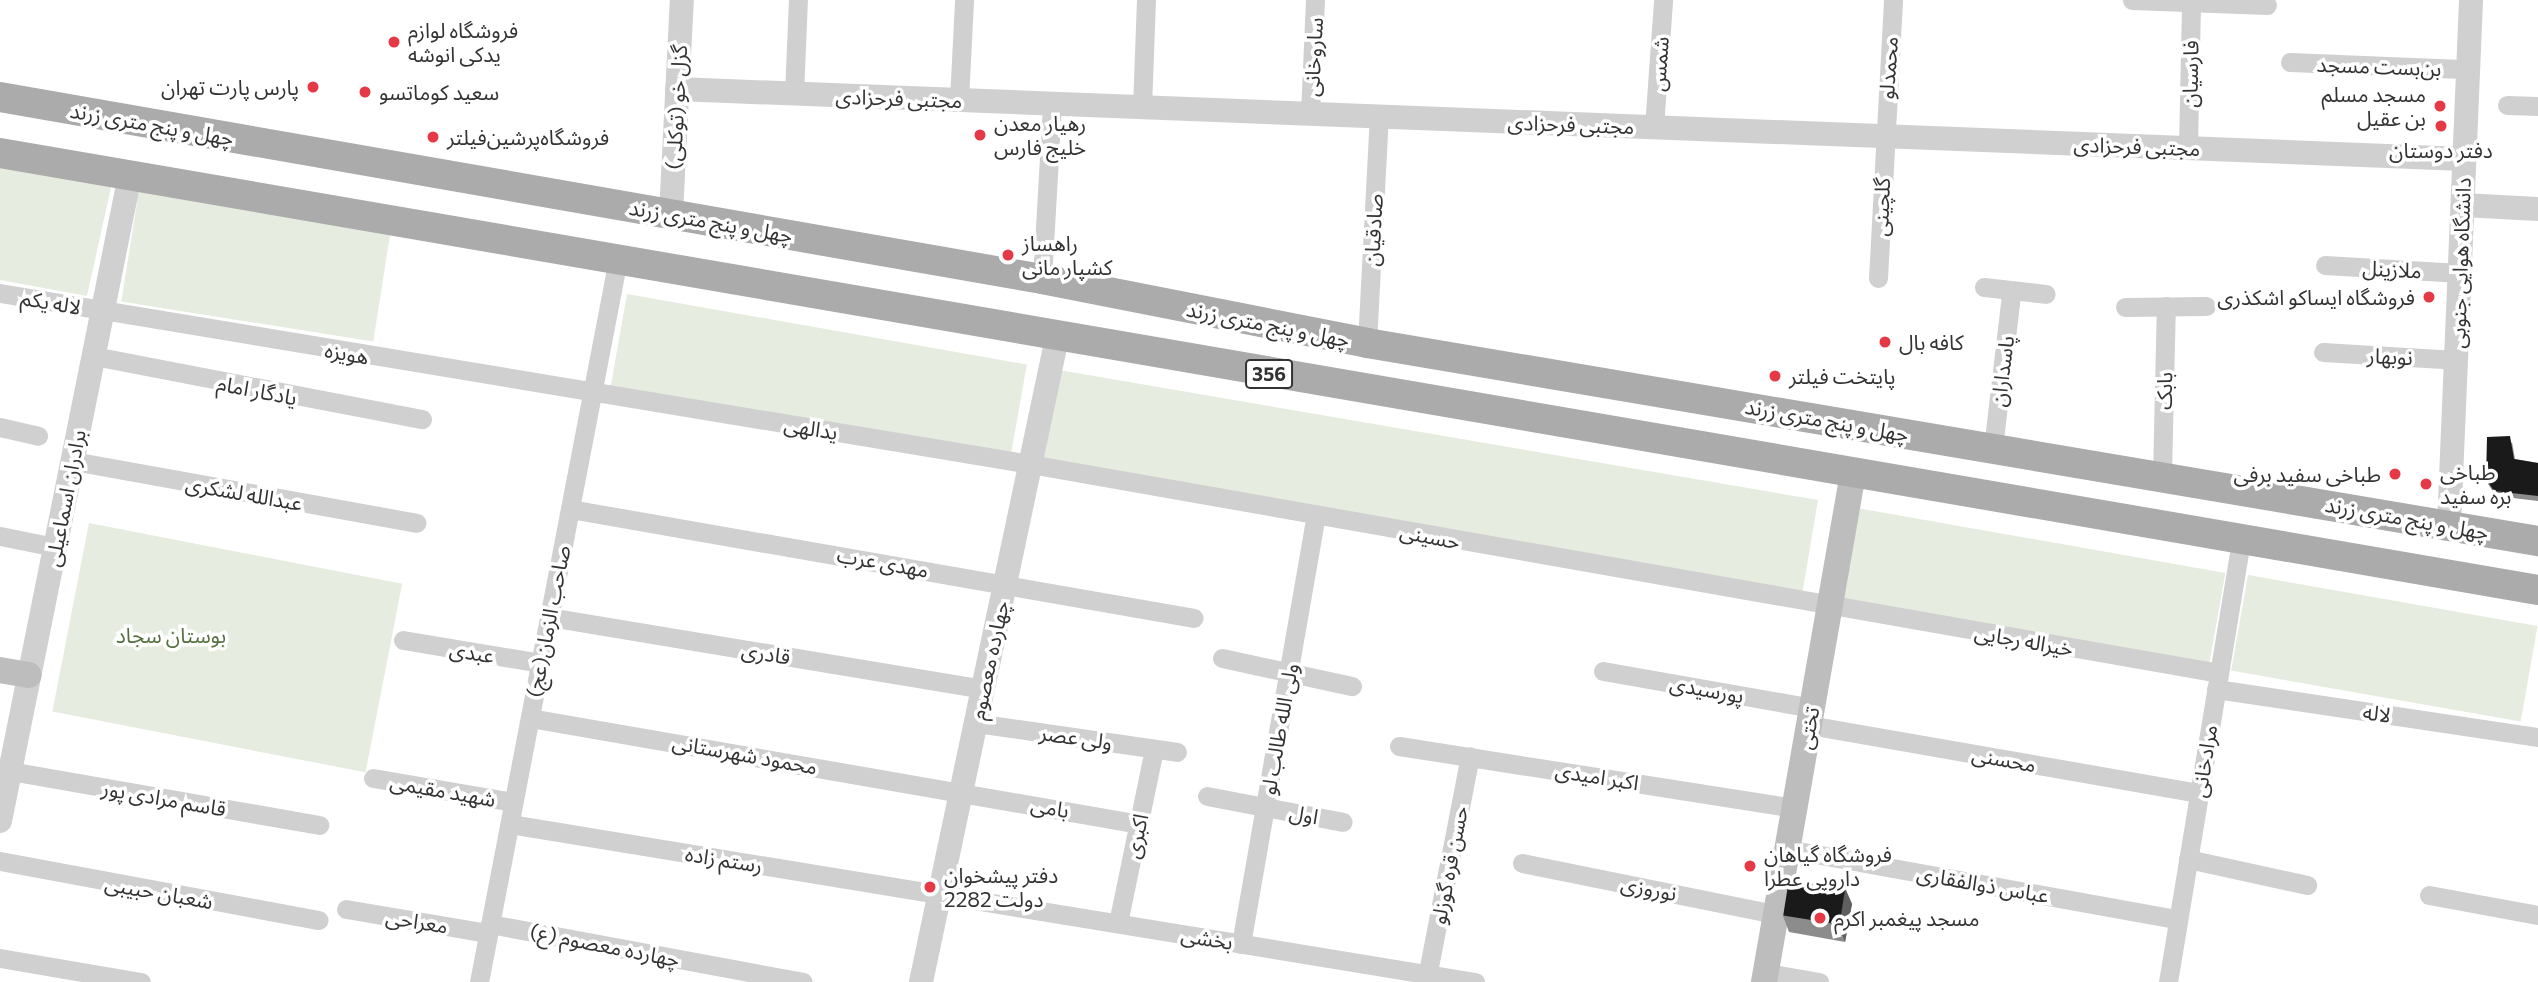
<!DOCTYPE html>
<html>
<head>
<meta charset="utf-8">
<style>
  body { margin:0 }
  #map { position:relative; width:2538px; height:982px; overflow:hidden; background:#fff; font-family:Commissioner,"Noto Sans Arabic",sans-serif }
  div>[style] { position:absolute }
  .green>* { inset:0; background:#e6ecdf; transform-origin:0 0 }
  .minor>* { height:19px; margin:-9.5px; padding:0 9.5px; transform-origin:9.5px; border-radius:9.5px; background:#d0d0d0 }
  .tertiary>* { height:24px; margin:-12px; padding:0 12px; transform-origin:12px; border-radius:12px; background:#d0d0d0 }
  .secondary>* { height:26px; margin:-13px; padding:0 13px; transform-origin:13px; border-radius:13px; background:#bdbdbd }
  .primary>* { height:30px; margin:-15px; padding:0 15px; transform-origin:15px; border-radius:15px; background:#ababab }
  .wall>* { inset:0; background:#8c8c8c }
  .shaded-wall>* { inset:0; background:#5f5f5f }
  .building>* { inset:0; background:#1a1a1a; transform-origin:0 0 }
  .dots>* { width:19px; height:19px; translate:-50% -50%; box-sizing:border-box; border:4px solid #fff; border-radius:50% }
  span { translate:-50% -50%; white-space:nowrap; text-align:center; line-height:1.15; -webkit-text-stroke:7px #fff; paint-order:stroke }
  .shield-label span { padding:2px 5px; background:#fff; border:2px solid; border-radius:5px; -webkit-text-stroke-width:0 }
  .shield-label { font-size:19px; color:#333; font-weight:700 }
  .poi-label { font-size:21px; color:#333 }
  .left { translate:0 -50%; text-align:left }
  .right { translate:-100% -50%; text-align:right }
  .street-label { font-size:21px; color:#333 }
  .park-label { font-size:21px; color:#56703f }
</style>
</head>
<body>
<div id="map">
  <div class="green">
    <div style="clip-path:polygon(0 164px,112px 183px,87px 296px,0 280px)"></div>
    <div style="left:139px;top:190px;width:255px;height:113px;rotate:9deg"></div>
    <div style="left:627px;top:294px;width:406px;height:97px;rotate:10deg"></div>
    <div style="clip-path:polygon(1053px 369px,1818px 500px,1802px 595px,1046px 462px,1037px 450px)"></div>
    <div style="left:1857px;top:508px;width:374px;height:97px;rotate:10deg"></div>
    <div style="left:89px;top:523px;width:319px;height:192px;rotate:11deg"></div>
    <div style="left:2248px;top:575px;width:294px;height:97px;rotate:10deg"></div>
  </div>
  <div class="minor">
    <div style="left:2132px;top:0;width:135px;rotate:2.1deg"></div>
    <div style="left:2290px;top:62px;width:178px;rotate:2.3deg"></div>
    <div style="left:794px;top:94px;width:94px;rotate:-87.6deg"></div>
    <div style="left:959px;top:100px;width:100px;rotate:-87.1deg"></div>
    <div style="left:2507px;top:105px;width:31px;rotate:2deg"></div>
    <div style="left:1142px;top:108px;width:108px;rotate:-87.9deg"></div>
    <div style="left:1310px;top:114px;width:114px;rotate:-87.5deg"></div>
    <div style="left:1654px;top:127px;width:127px;rotate:-85.9deg"></div>
    <div style="left:2188px;top:148px;width:148px;rotate:-88.8deg"></div>
    <div style="left:2325px;top:265px;width:135px;rotate:3.4deg"></div>
    <div style="left:1878px;top:278px;width:278px;rotate:-86.9deg"></div>
    <div style="left:1042px;top:279px;width:175px;rotate:-86.7deg"></div>
    <div style="left:1984px;top:287px;width:62px;rotate:6.4deg"></div>
    <div style="left:0;top:293px;width:1044px;rotate:9.43deg"></div>
    <div style="left:1030px;top:464px;width:1207px;rotate:9.97deg"></div>
    <div style="left:2125px;top:307px;width:81px;rotate:-0.7deg"></div>
    <div style="left:1367px;top:343px;width:226px;rotate:-87deg"></div>
    <div style="left:2323px;top:352px;width:133px;rotate:3.4deg"></div>
    <div style="left:94px;top:356px;width:334px;rotate:10.9deg"></div>
    <div style="left:0;top:427px;width:39px;rotate:13deg"></div>
    <div style="left:1993px;top:448px;width:155px;rotate:-83.3deg"></div>
    <div style="left:73px;top:461px;width:349px;rotate:10.2deg"></div>
    <div style="left:2162px;top:476px;width:170px;rotate:-88.7deg"></div>
    <div style="left:570px;top:509px;width:633px;rotate:9.91deg"></div>
    <div style="left:0;top:536px;width:56px;rotate:11.3deg"></div>
    <div style="left:549px;top:617px;width:440px;rotate:9.4deg"></div>
    <div style="left:403px;top:640px;width:139px;rotate:9.5deg"></div>
    <div style="left:1222px;top:658px;width:133px;rotate:12.2deg"></div>
    <div style="left:1603px;top:671px;width:212px;rotate:10deg"></div>
    <div style="left:2216px;top:689px;width:326px;rotate:8.5deg"></div>
    <div style="left:530px;top:718px;width:618px;rotate:9.87deg"></div>
    <div style="left:976px;top:723px;width:203px;rotate:8.2deg"></div>
    <div style="left:1809px;top:725px;width:396px;rotate:9.9deg"></div>
    <div style="left:1399px;top:746px;width:401px;rotate:8.9deg"></div>
    <div style="left:10px;top:771px;width:314px;rotate:9.9deg"></div>
    <div style="left:373px;top:778px;width:142px;rotate:9.7deg"></div>
    <div style="left:1207px;top:796px;width:138px;rotate:10.8deg"></div>
    <div style="left:510px;top:824px;width:978px;rotate:9.3deg"></div>
    <div style="left:1787px;top:849px;width:397px;rotate:10.2deg"></div>
    <div style="left:2188px;top:859px;width:122px;rotate:12.3deg"></div>
    <div style="left:0;top:861px;width:324px;rotate:10.5deg"></div>
    <div style="left:1522px;top:863px;width:259px;rotate:11.4deg"></div>
    <div style="left:2429px;top:895px;width:111px;rotate:10.4deg"></div>
    <div style="left:346px;top:909px;width:144px;rotate:9.6deg"></div>
    <div style="left:1118px;top:923px;width:178px;rotate:-78.3deg"></div>
    <div style="left:490px;top:924px;width:318px;rotate:10.5deg"></div>
    <div style="left:1241px;top:944px;width:436px;rotate:-80.1deg"></div>
    <div style="left:0;top:958px;width:143px;rotate:9.7deg"></div>
    <div style="left:1766px;top:973px;width:54px;rotate:9.6deg"></div>
    <div style="left:479px;top:982px;width:736px;rotate:-79.12deg"></div>
    <div style="left:1426px;top:982px;width:230px;rotate:-79deg"></div>
    <div style="left:2168px;top:982px;width:448px;rotate:-80.6deg"></div>
  </div>
  <div class="tertiary">
    <div style="left:677px;top:89px;width:1788px;rotate:2.24deg"></div>
    <div style="left:2463px;top:205px;width:75px;rotate:3.1deg"></div>
    <div style="left:671px;top:214px;width:214px;rotate:-87.1deg"></div>
    <div style="left:2449px;top:526px;width:526px;rotate:-87.6deg"></div>
    <div style="left:0;top:821px;width:659px;rotate:-78.62deg"></div>
    <div style="left:921px;top:982px;width:658px;rotate:-78.08deg"></div>
  </div>
  <div class="secondary">
    <div style="left:0;top:670px;width:29px;rotate:10deg"></div>
    <div style="left:1764px;top:982px;width:517px;rotate:-80.08deg"></div>
  </div>
  <div class="primary">
    <div style="left:0;top:97px;width:1058px;rotate:9.91deg"></div>
    <div style="left:1042px;top:279px;width:331px;rotate:11.1deg"></div>
    <div style="left:1367px;top:343px;width:1188px;rotate:9.6deg"></div>
    <div style="left:0;top:153px;width:2575px;rotate:9.77deg"></div>
  </div>
  <div class="wall">
    <div style="clip-path:polygon(2512px 442px,2515px 459px,2538px 463px,2538px 501px,2496px 496px,2488px 484px,2486px 479px)"></div>
    <div style="clip-path:polygon(1845px 888px,1852px 904px,1845px 942px,1789px 932px,1783px 916px)"></div>
  </div>
  <div class="shaded-wall">
    <div style="clip-path:polygon(1845px 888px,1852px 904px,1845px 942px,1839px 926px)"></div>
  </div>
  <div class="building">
    <div style="clip-path:polygon(2510px 436px,2514px 459px,2538px 463px,2538px 496px,2494px 491px,2486px 479px,2487px 437px)"></div>
    <div style="left:1789px;top:879px;width:57px;height:37px;rotate:9deg"></div>
  </div>
  <div class="dots">
    <div style="left:394px;top:42px;background:#e63946"></div>
    <div style="left:313px;top:87px;background:#e63946"></div>
    <div style="left:365px;top:92px;background:#e63946"></div>
    <div style="left:2440px;top:106px;background:#e63946"></div>
    <div style="left:2441px;top:126px;background:#e63946"></div>
    <div style="left:980px;top:135px;background:#e63946"></div>
    <div style="left:433px;top:137px;background:#e63946"></div>
    <div style="left:1008px;top:255px;background:#e63946"></div>
    <div style="left:2429px;top:297px;background:#e63946"></div>
    <div style="left:1885px;top:342px;background:#e63946"></div>
    <div style="left:1775px;top:376px;background:#e63946"></div>
    <div style="left:2395px;top:474px;background:#e63946"></div>
    <div style="left:2426px;top:484px;background:#e63946"></div>
    <div style="left:1750px;top:866px;background:#e63946"></div>
    <div style="left:930px;top:887px;background:#e63946"></div>
    <div style="left:1820px;top:918px;background:#e63946"></div>
  </div>
  <div class="shield-label">
    <span style="left:1269px;top:374px">356</span>
  </div>
  <div class="poi-label">
    <span class="left" style="left:408px;top:42px">فروشگاه لوازم<br>یدکی انوشه</span>
    <span class="right" style="left:299px;top:87px">پارس پارت تهران</span>
    <span class="left" style="left:379px;top:92px">سعید کوماتسو</span>
    <span class="right" style="left:2426px;top:106px">مسجد مسلم<br>بن عقیل</span>
    <span class="left" style="left:994px;top:135px">رهیار معدن<br>خلیج فارس</span>
    <span class="left" style="left:447px;top:137px">فروشگاه‌پرشین‌فیلتر</span>
    <span style="left:2441px;top:150px">دفتر دوستان</span>
    <span class="left" style="left:1022px;top:255px">راهساز<br>کشپار مانی</span>
    <span class="right" style="left:2415px;top:297px">فروشگاه ایساکو اشکذری</span>
    <span class="left" style="left:1899px;top:342px">کافه بال</span>
    <span class="left" style="left:1789px;top:376px">پایتخت فیلتر</span>
    <span class="left" style="left:2440px;top:484px">طباخی<br>بره سفید</span>
    <span class="right" style="left:2381px;top:474px">طباخی سفید برفی</span>
    <span class="left" style="left:1764px;top:866px">فروشگاه گیاهان<br>دارویی عطرا</span>
    <span class="left" style="left:944px;top:887px">دفتر پیشخوان<br>دولت 2282</span>
    <span class="left" style="left:1834px;top:918px">مسجد پیغمبر اکرم</span>
  </div>
  <div class="street-label">
    <span style="left:1313px;top:57px;rotate:-87deg">ساروخانی</span>
    <span style="left:1659px;top:64px;rotate:-86deg">شمس</span>
    <span style="left:2379px;top:66px;rotate:2deg">بن‌بست مسجد</span>
    <span style="left:1888px;top:68px;rotate:-86deg">محمدلو</span>
    <span style="left:2190px;top:74px;rotate:-89deg">فارسیان</span>
    <span style="left:899px;top:98px;rotate:2deg">مجتبی فرحزادی</span>
    <span style="left:676px;top:107px;rotate:-87deg">گزل خو (توکلی)</span>
    <span style="left:152px;top:124px;rotate:10deg">چهل و پنج متری زرند</span>
    <span style="left:1571px;top:124px;rotate:2deg">مجتبی فرحزادی</span>
    <span style="left:2137px;top:146px;rotate:2deg">مجتبی فرحزادی</span>
    <span style="left:1881px;top:207px;rotate:-88deg">گلچینی</span>
    <span style="left:711px;top:221px;rotate:10deg">چهل و پنج متری زرند</span>
    <span style="left:1373px;top:230px;rotate:-87deg">صادقیان</span>
    <span style="left:2460px;top:263px;rotate:-88deg">دانشگاه هوایی جنوبی</span>
    <span style="left:2392px;top:269px;rotate:3deg">ملازینل</span>
    <span style="left:51px;top:302px;rotate:10deg">لاله یکم</span>
    <span style="left:1268px;top:324px;rotate:11deg">چهل و پنج متری زرند</span>
    <span style="left:347px;top:353px;rotate:10deg">هویزه</span>
    <span style="left:2390px;top:356px;rotate:3deg">نوبهار</span>
    <span style="left:2002px;top:371px;rotate:-83deg">پاسداران</span>
    <span style="left:257px;top:390px;rotate:11deg">یادگار امام</span>
    <span style="left:2164px;top:391px;rotate:-89deg">بابک</span>
    <span style="left:1827px;top:420px;rotate:10deg">چهل و پنج متری زرند</span>
    <span style="left:811px;top:428px;rotate:9deg">یدالهی</span>
    <span style="left:244px;top:493px;rotate:10deg">عبدالله لشکری</span>
    <span style="left:65px;top:498px;rotate:-79deg">برادران اسماعیلی</span>
    <span style="left:2407px;top:518px;rotate:10deg">چهل و پنج متری زرند</span>
    <span style="left:1430px;top:536px;rotate:11deg">حسینی</span>
    <span style="left:883px;top:562px;rotate:10deg">مهدی عرب</span>
    <span style="left:548px;top:621px;rotate:-79deg">صاحب الزمان(عج)</span>
    <span style="left:2024px;top:640px;rotate:10deg">خیراله رجایی</span>
    <span style="left:472px;top:652px;rotate:9deg">عبدی</span>
    <span style="left:766px;top:653px;rotate:9deg">قادری</span>
    <span style="left:989px;top:660px;rotate:-78deg">چهارده معصوم</span>
    <span style="left:1707px;top:689px;rotate:10deg">پورسیدی</span>
    <span style="left:2377px;top:713px;rotate:8deg">لاله</span>
    <span style="left:1808px;top:728px;rotate:-80deg">تختی</span>
    <span style="left:1279px;top:729px;rotate:-80deg">ولی الله طالب لو</span>
    <span style="left:1076px;top:737px;rotate:8deg">ولی عصر</span>
    <span style="left:745px;top:754px;rotate:10deg">محمود شهرستانی</span>
    <span style="left:2004px;top:759px;rotate:10deg">محسنی</span>
    <span style="left:2204px;top:761px;rotate:-81deg">مرادخانی</span>
    <span style="left:1597px;top:776px;rotate:9deg">اکبر امیدی</span>
    <span style="left:443px;top:790px;rotate:10deg">شهید مقیمی</span>
    <span style="left:164px;top:798px;rotate:10deg">قاسم مرادی پور</span>
    <span style="left:1050px;top:807px;rotate:10deg">بامی</span>
    <span style="left:1304px;top:814px;rotate:11deg">اول</span>
    <span style="left:1136px;top:836px;rotate:-78deg">اکبری</span>
    <span style="left:724px;top:859px;rotate:9deg">رستم زاده</span>
    <span style="left:1449px;top:865px;rotate:-79deg">حسن قره گوزلو</span>
    <span style="left:1983px;top:884px;rotate:10deg">عباس ذوالفقاری</span>
    <span style="left:1649px;top:888px;rotate:11deg">نوروزی</span>
    <span style="left:159px;top:892px;rotate:10deg">شعبان حبیبی</span>
    <span style="left:417px;top:921px;rotate:9deg">معراحی</span>
    <span style="left:1207px;top:938px;rotate:9deg">بخشی</span>
    <span style="left:605px;top:945px;rotate:11deg">چهارده معصوم (ع)</span>
  </div>
  <div class="park-label">
    <span style="left:171px;top:635px">بوستان سجاد</span>
  </div>
</div>
</body>
</html>
